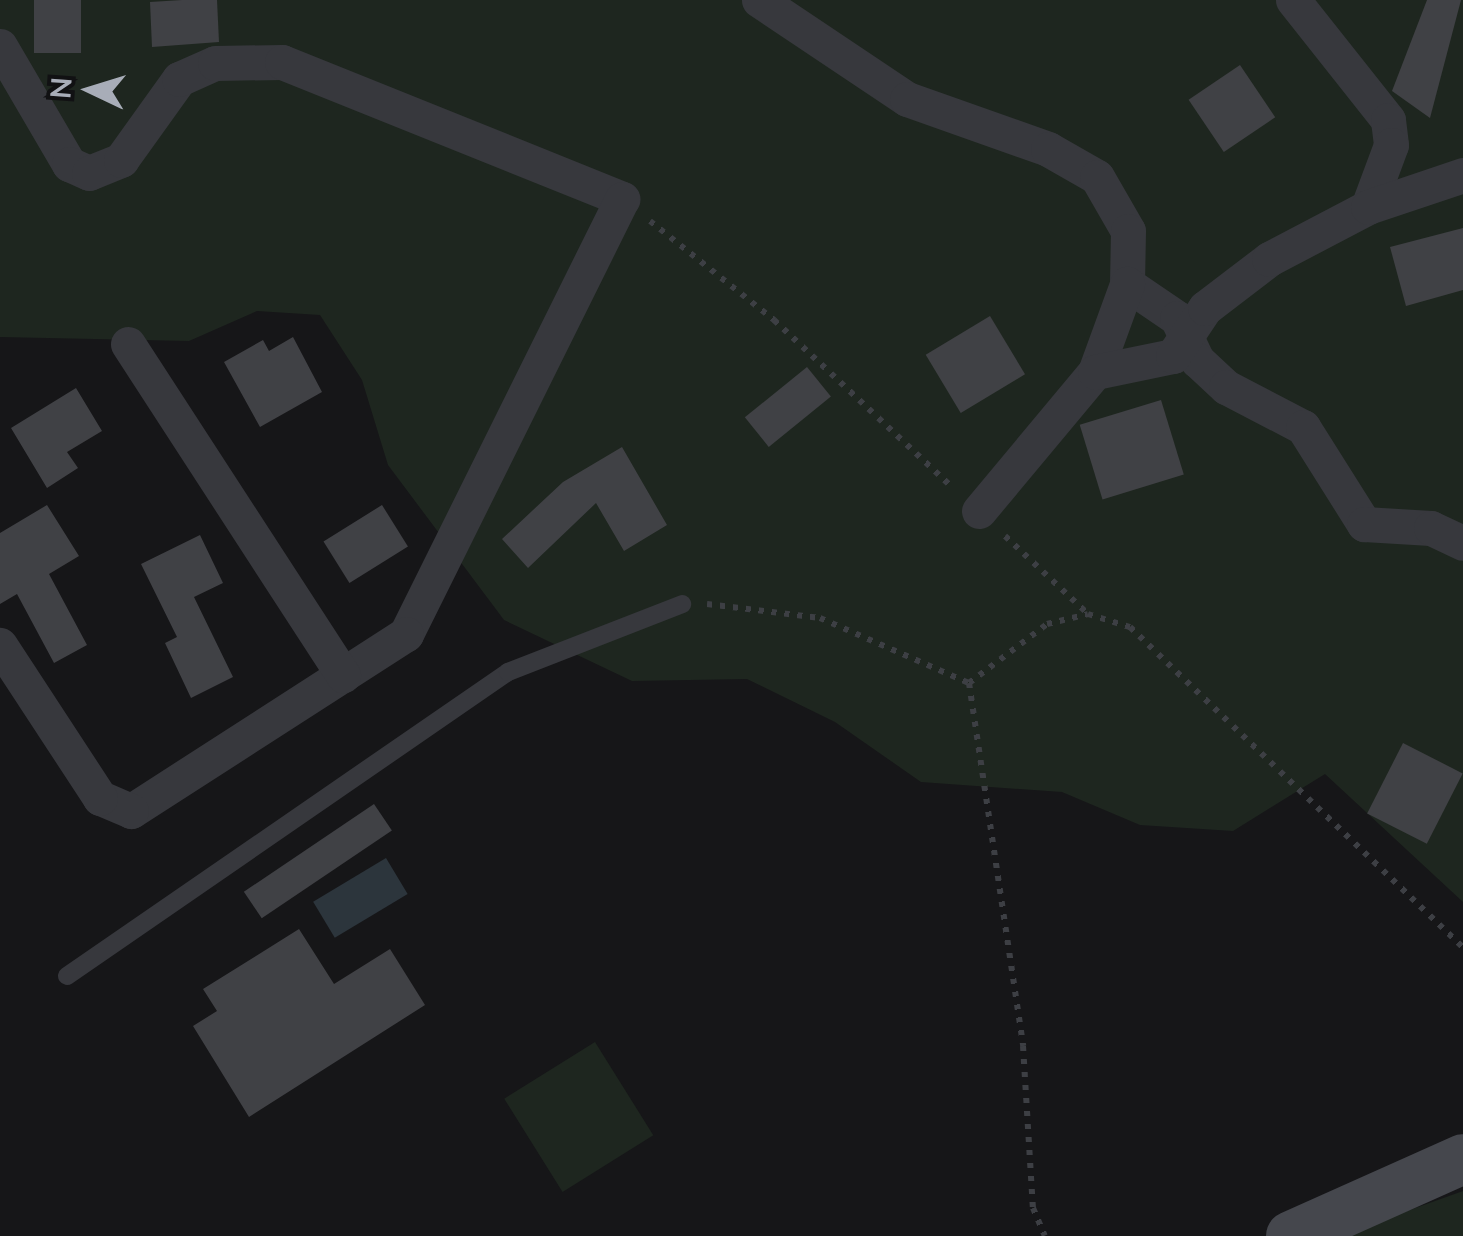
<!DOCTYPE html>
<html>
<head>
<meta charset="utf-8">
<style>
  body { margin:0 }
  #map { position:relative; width:1463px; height:1236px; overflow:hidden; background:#161618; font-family:Lato,sans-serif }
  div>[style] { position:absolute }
  .green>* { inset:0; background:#1e261f; transform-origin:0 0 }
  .water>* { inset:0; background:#2c353c; transform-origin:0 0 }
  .building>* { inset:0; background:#404145; transform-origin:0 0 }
  .path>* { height:6px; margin-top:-3px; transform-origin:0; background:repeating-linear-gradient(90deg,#3d3f44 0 5px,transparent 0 13px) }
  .lane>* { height:18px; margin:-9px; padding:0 9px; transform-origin:9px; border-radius:9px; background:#37383d }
  .street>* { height:35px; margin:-17.5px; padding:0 17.5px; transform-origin:17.5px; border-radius:17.5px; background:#37383d }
  .secondary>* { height:50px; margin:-25px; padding:0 25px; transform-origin:25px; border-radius:25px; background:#45474d }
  span { translate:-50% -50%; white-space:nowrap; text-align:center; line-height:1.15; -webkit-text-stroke:8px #111113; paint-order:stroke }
  .north { position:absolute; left:40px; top:40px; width:100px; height:100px; -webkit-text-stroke:8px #111113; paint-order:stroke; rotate:274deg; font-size:28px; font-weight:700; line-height:40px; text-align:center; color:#a8adb8 }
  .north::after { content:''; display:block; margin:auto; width:35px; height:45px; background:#a8adb8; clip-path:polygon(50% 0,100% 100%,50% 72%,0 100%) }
</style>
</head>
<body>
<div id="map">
  <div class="green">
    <div style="clip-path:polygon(0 0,1463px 0,1463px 902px,1325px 774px,1233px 831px,1140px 825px,1062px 792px,921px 782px,835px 722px,747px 679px,632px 681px,504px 620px,388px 465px,362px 380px,320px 315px,257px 311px,189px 341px,0 337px)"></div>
    <div style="left:595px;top:1042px;width:110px;height:107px;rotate:58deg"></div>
    <div style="clip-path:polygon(1463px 1191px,1463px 1236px,1347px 1236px,1365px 1226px)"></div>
  </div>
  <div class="water">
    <div style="left:386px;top:858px;width:42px;height:85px;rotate:59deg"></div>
  </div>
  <div class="building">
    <div style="left:34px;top:0;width:47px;height:53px"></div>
    <div style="clip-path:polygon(182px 0,217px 0,219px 42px,152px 47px,150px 2px)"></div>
    <div style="clip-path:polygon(1427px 0,1461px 0,1430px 118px,1392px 91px)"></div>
    <div style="left:1240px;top:65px;width:63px;height:62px;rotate:56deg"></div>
    <div style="clip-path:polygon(1463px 228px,1463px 290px,1406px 306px,1390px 247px)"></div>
    <div style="left:990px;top:316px;width:68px;height:75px;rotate:59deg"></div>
    <div style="clip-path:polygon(293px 337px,322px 392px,260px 427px,224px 362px,263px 340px,269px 351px)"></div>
    <div style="left:807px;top:367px;width:38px;height:80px;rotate:51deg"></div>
    <div style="clip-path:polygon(76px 388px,102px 431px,67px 452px,78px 468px,47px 488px,11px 428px)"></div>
    <div style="left:1161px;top:400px;width:78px;height:85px;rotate:73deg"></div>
    <div style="clip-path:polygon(622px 447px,667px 525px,624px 551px,596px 503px,528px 568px,502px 539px,563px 482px)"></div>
    <div style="clip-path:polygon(47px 505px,79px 556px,49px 574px,87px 645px,54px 663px,17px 594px,0 604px,0 533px)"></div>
    <div style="left:382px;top:505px;width:49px;height:69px;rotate:58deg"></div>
    <div style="clip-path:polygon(200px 535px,223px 583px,194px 597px,233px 677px,191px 698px,165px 643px,177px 637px,141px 564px)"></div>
    <div style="left:1403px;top:743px;width:67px;height:79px;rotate:27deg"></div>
    <div style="left:374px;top:804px;width:32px;height:157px;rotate:56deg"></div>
    <div style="clip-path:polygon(299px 929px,334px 984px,390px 949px,425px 1005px,249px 1117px,193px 1026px,217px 1011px,203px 989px)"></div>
  </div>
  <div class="path">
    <div style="left:650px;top:221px;width:159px;rotate:38.6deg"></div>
    <div style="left:774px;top:320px;width:244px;rotate:43.2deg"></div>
    <div style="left:1005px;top:536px;width:112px;rotate:43.2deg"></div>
    <div style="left:707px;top:604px;width:114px;rotate:7.1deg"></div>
    <div style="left:820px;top:618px;width:163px;rotate:23.6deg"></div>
    <div style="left:969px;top:683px;width:367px;rotate:81.5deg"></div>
    <div style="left:1023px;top:1046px;width:162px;rotate:86.5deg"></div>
    <div style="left:1033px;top:1208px;width:30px;rotate:67deg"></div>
    <div style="left:969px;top:683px;width:98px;rotate:-37.1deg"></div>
    <div style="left:1047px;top:624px;width:42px;rotate:-13.7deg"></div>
    <div style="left:1088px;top:614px;width:44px;rotate:17.2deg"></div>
    <div style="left:1130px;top:627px;width:462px;rotate:43.9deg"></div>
  </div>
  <div class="lane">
    <div style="left:67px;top:976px;width:536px;rotate:-34.58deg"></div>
    <div style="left:508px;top:672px;width:187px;rotate:-21.3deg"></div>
  </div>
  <div class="street">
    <div style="left:759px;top:0;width:178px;rotate:33.8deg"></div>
    <div style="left:907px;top:99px;width:150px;rotate:19.5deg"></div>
    <div style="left:1048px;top:149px;width:56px;rotate:29.7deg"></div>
    <div style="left:1097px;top:177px;width:62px;rotate:60.1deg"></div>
    <div style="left:1128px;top:231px;width:53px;rotate:91.1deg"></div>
    <div style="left:1127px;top:284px;width:60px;rotate:34.2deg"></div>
    <div style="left:1177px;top:318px;width:47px;rotate:64.5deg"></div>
    <div style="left:1197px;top:360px;width:40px;rotate:43deg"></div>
    <div style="left:1226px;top:387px;width:87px;rotate:27.5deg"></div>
    <div style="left:1303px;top:427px;width:115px;rotate:57.8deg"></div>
    <div style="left:1364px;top:524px;width:67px;rotate:3.4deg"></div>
    <div style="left:1431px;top:528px;width:35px;rotate:25deg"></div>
    <div style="left:1293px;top:0;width:153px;rotate:51.6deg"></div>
    <div style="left:1388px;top:120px;width:25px;rotate:83deg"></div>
    <div style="left:1391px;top:145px;width:66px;rotate:110.4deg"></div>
    <div style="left:0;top:46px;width:137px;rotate:59.7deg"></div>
    <div style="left:69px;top:164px;width:22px;rotate:24deg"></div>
    <div style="left:89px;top:173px;width:35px;rotate:-22deg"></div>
    <div style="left:121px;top:160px;width:100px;rotate:-54.4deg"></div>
    <div style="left:179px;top:79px;width:39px;rotate:-24deg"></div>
    <div style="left:215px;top:63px;width:67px;rotate:-0.9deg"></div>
    <div style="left:282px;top:62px;width:367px;rotate:21.9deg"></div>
    <div style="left:622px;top:199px;width:486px;rotate:116.4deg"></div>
    <div style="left:406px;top:634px;width:327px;rotate:147.2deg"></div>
    <div style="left:131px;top:811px;width:34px;rotate:-157deg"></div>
    <div style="left:100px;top:798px;width:183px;rotate:-123.2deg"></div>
    <div style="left:128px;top:344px;width:395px;rotate:57deg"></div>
    <div style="left:1095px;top:372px;width:94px;rotate:-70deg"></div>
    <div style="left:979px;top:511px;width:181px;rotate:-50.2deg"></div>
    <div style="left:1095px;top:372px;width:80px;rotate:-11.6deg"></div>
    <div style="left:1173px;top:356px;width:58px;rotate:-56.3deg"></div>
    <div style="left:1205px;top:308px;width:81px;rotate:-37.4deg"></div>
    <div style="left:1269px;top:259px;width:112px;rotate:-27.7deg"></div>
    <div style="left:1368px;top:207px;width:100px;rotate:-18.6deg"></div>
  </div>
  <div class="secondary">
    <div style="left:1291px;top:1236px;width:188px;rotate:-24.1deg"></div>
  </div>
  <div class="north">N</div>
</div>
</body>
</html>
